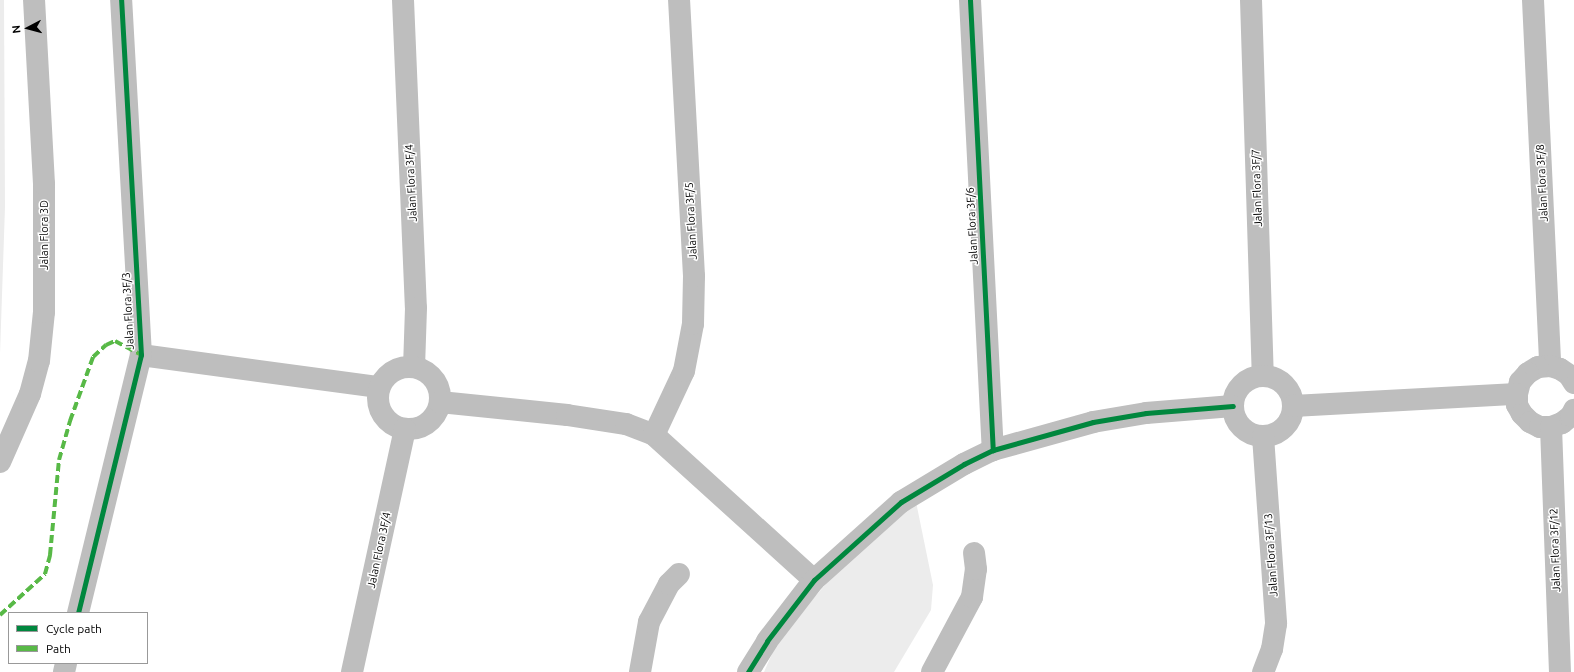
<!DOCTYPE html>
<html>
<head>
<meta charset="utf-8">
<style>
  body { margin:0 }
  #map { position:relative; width:1574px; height:672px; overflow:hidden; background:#fff; font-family:Ubuntu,sans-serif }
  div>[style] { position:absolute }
  .green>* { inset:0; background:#ececec }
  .minor>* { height:22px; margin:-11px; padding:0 11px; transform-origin:11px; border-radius:11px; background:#bebebe }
  .minor>.ring { margin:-11px; padding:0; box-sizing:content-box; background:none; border:22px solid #bebebe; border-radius:50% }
  .quiet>* { height:4px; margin-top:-2px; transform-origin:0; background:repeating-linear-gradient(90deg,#58b947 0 8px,transparent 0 12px) }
  .cycleway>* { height:5px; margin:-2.5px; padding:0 2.5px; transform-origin:2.5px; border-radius:2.5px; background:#00873e }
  span { translate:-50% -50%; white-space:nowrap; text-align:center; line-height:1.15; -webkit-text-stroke:3px #fff; paint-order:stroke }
  .street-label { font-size:11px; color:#000 }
  .legend { position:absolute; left:8px; top:612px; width:140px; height:52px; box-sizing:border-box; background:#fff; border:1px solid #999; margin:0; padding:5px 7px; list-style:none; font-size:12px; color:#000 }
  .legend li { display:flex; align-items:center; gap:8px; height:20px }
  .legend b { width:20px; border:1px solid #999 }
  .north { position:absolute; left:8px; top:8px; width:40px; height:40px; -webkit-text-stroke:3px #fff; paint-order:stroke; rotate:264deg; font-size:11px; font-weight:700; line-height:16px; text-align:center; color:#000 }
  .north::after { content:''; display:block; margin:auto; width:14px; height:18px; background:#000; clip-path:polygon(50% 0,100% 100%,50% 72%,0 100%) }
</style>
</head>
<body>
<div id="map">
  <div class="green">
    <div style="clip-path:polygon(0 0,4px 0,5px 207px,0 354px)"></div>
    <div style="clip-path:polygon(915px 497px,933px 585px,931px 610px,894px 672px,764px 672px,779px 638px,839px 569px)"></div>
  </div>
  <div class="minor">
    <div style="left:403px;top:0;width:308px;rotate:87.6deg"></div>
    <div style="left:416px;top:308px;width:59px;rotate:91.9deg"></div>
    <div style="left:970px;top:0;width:451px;rotate:87.1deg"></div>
    <div style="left:1251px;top:0;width:376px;rotate:88.2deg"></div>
    <div style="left:1533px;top:0;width:366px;rotate:87.3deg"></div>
    <div style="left:141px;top:355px;width:240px;rotate:7.7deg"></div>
    <div class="ring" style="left:378px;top:367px;width:40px;height:40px"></div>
    <div class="ring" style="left:1233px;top:376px;width:38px;height:38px"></div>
    <div style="left:1574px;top:383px;width:9px;rotate:-122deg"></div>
    <div style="left:1569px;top:375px;width:11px;rotate:-146deg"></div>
    <div style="left:1560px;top:369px;width:10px;rotate:-163deg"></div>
    <div style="left:1550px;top:366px;width:12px;rotate:175deg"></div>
    <div style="left:1538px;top:367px;width:12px;rotate:149deg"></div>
    <div style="left:1528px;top:373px;width:12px;rotate:132deg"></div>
    <div style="left:1520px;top:382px;width:12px;rotate:104deg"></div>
    <div style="left:1517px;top:394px;width:11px;rotate:90deg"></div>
    <div style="left:1517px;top:405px;width:10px;rotate:61deg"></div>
    <div style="left:1522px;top:414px;width:11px;rotate:45deg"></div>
    <div style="left:1530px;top:422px;width:11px;rotate:27deg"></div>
    <div style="left:1540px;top:427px;width:11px"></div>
    <div style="left:1551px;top:427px;width:12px;rotate:-20deg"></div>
    <div style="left:1562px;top:423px;width:11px;rotate:-38deg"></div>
    <div style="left:1571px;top:416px;width:7px;rotate:-63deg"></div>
    <div style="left:440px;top:402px;width:128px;rotate:5.8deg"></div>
    <div style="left:567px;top:415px;width:60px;rotate:8.7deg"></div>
    <div style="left:626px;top:424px;width:30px;rotate:21deg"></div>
    <div style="left:654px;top:435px;width:216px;rotate:42.2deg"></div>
    <div style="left:1293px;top:406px;width:224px;rotate:-3.1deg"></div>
    <div style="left:1551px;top:427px;width:245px;rotate:87.9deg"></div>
    <div style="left:654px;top:435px;width:71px;rotate:-64.9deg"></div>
    <div style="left:684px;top:371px;width:48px;rotate:-79.2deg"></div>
    <div style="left:693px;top:324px;width:48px;rotate:-88.8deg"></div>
    <div style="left:694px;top:276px;width:276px;rotate:-93.1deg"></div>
    <div style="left:1263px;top:436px;width:188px;rotate:86deg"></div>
    <div style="left:1276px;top:624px;width:25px;rotate:99deg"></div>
    <div style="left:1272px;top:649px;width:25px;rotate:111deg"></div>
    <div style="left:0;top:462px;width:74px;rotate:-66.2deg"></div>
    <div style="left:30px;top:394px;width:34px;rotate:-75deg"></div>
    <div style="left:39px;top:361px;width:49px;rotate:-84.2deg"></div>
    <div style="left:44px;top:312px;width:128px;rotate:-90deg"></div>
    <div style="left:44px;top:184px;width:184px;rotate:-93.1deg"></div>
    <div style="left:78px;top:613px;width:266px;rotate:-76.3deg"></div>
    <div style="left:141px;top:355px;width:356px;rotate:-93.2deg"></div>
    <div style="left:64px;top:672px;width:9px;rotate:-77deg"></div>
    <div style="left:352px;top:672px;width:249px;rotate:-77.7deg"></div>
    <div style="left:640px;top:672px;width:51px;rotate:-79.8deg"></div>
    <div style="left:649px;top:622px;width:43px;rotate:-62.2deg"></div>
    <div style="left:669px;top:584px;width:14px;rotate:-45deg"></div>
    <div style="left:748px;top:672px;width:36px;rotate:-58deg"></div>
    <div style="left:767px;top:641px;width:77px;rotate:-52.4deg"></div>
    <div style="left:814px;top:580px;width:117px;rotate:-41.9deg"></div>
    <div style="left:901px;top:502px;width:74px;rotate:-31.1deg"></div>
    <div style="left:964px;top:464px;width:32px;rotate:-26deg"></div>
    <div style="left:993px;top:450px;width:104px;rotate:-15.6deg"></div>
    <div style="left:1093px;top:422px;width:54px;rotate:-9.6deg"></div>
    <div style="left:1146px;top:413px;width:87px;rotate:-4.6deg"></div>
    <div style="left:932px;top:672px;width:85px;rotate:-61.9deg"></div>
    <div style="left:972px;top:597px;width:28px;rotate:-82deg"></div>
    <div style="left:976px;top:569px;width:16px;rotate:-97deg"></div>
  </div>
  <div class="quiet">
    <div style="left:0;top:615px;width:61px;rotate:-42.3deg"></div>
    <div style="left:45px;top:574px;width:20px;rotate:-75deg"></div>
    <div style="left:50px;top:555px;width:95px;rotate:-84.6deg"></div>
    <div style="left:59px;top:460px;width:41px;rotate:-74.2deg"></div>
    <div style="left:70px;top:421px;width:68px;rotate:-70.2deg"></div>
    <div style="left:93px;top:357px;width:18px;rotate:-43deg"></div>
    <div style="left:106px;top:345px;width:10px;rotate:-24deg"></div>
    <div style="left:115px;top:341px;width:30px;rotate:28deg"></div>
  </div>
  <div class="cycleway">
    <div style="left:970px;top:0;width:451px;rotate:87.1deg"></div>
    <div style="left:78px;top:613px;width:266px;rotate:-76.3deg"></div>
    <div style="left:141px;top:355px;width:356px;rotate:-93.2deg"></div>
    <div style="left:748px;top:672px;width:36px;rotate:-58deg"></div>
    <div style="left:767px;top:641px;width:77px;rotate:-52.4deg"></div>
    <div style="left:814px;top:580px;width:117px;rotate:-41.9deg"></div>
    <div style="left:901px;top:502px;width:74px;rotate:-31.1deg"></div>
    <div style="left:964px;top:464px;width:32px;rotate:-26deg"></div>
    <div style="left:993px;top:450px;width:104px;rotate:-15.6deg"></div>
    <div style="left:1093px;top:422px;width:54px;rotate:-9.6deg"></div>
    <div style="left:1146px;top:413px;width:87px;rotate:-4.6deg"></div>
  </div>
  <div class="street-label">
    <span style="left:411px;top:183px;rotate:-93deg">Jalan Flora 3F/4</span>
    <span style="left:1542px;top:183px;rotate:-93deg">Jalan Flora 3F/8</span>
    <span style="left:1257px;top:188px;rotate:-92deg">Jalan Flora 3F/7</span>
    <span style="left:691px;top:221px;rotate:-93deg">Jalan Flora 3F/5</span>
    <span style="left:972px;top:226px;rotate:-93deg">Jalan Flora 3F/6</span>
    <span style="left:44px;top:235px;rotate:-90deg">Jalan Flora 3D</span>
    <span style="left:128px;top:311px;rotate:-93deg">Jalan Flora 3F/3</span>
    <span style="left:379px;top:550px;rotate:-78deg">Jalan Flora 3F/4</span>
    <span style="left:1555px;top:550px;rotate:-92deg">Jalan Flora 3F/12</span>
    <span style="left:1271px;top:555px;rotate:-94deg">Jalan Flora 3F/13</span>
  </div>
  <ul class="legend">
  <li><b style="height:5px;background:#00873e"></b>Cycle path</li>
  <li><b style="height:5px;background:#58b947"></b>Path</li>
  </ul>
  <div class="north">N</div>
</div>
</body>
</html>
